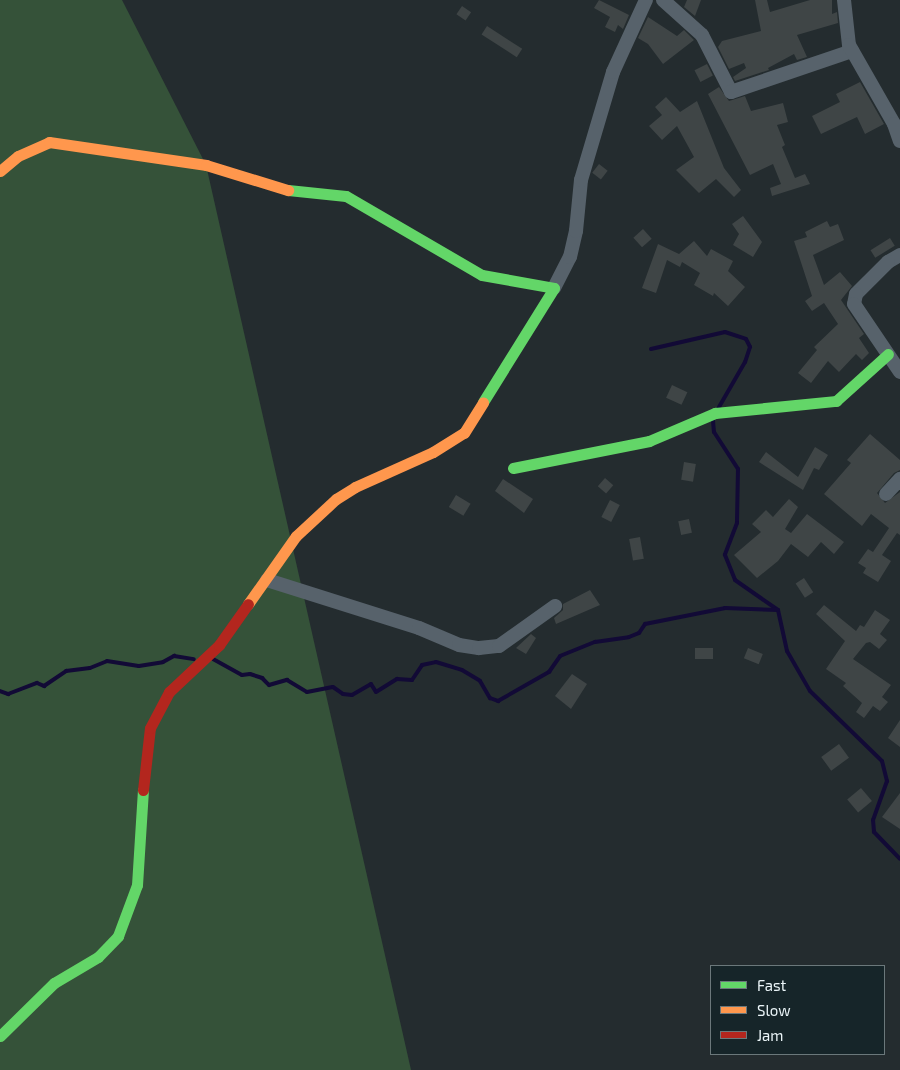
<!DOCTYPE html>
<html>
<head>
<meta charset="utf-8">
<style>
  body { margin:0 }
  #map { position:relative; width:900px; height:1070px; overflow:hidden; background:#242c2f; font-family:"Exo 2",sans-serif }
  div>[style] { position:absolute }
  .green>* { inset:0; background:#355239 }
  .stream>* { height:4px; margin:-2px; padding:0 2px; transform-origin:2px; border-radius:2px; background:#120a36 }
  .building>* { inset:0; background:#3f4546; transform-origin:0 0 }
  .street>* { height:14px; margin:-7px; padding:0 7px; transform-origin:7px; border-radius:7px; background:#57626b }
  .fast>* { height:11px; margin:-5.5px; padding:0 5.5px; transform-origin:5.5px; border-radius:5.5px; background:#63d668 }
  .slow>* { height:11px; margin:-5.5px; padding:0 5.5px; transform-origin:5.5px; border-radius:5.5px; background:#ff974d }
  .jam>* { height:11px; margin:-5.5px; padding:0 5.5px; transform-origin:5.5px; border-radius:5.5px; background:#b3261e }
  span { translate:-50% -50%; white-space:nowrap; text-align:center; line-height:1.15; -webkit-text-stroke:4px #162529; paint-order:stroke }
  .legend { position:absolute; left:710px; top:965px; width:175px; height:90px; box-sizing:border-box; background:#162529; border:1px solid #6b787b; margin:0; padding:6px 9px; list-style:none; font-size:15px; color:#eaf4f7 }
  .legend li { display:flex; align-items:center; gap:10px; height:25px }
  .legend b { width:25px; border:1px solid #6b787b }
</style>
</head>
<body>
<div id="map">
  <div class="green">
    <div style="clip-path:polygon(0 0,122px 0,206px 165px,411px 1070px,0 1070px)"></div>
  </div>
  <div class="stream">
    <div style="left:651px;top:349px;width:76px;rotate:-12.9deg"></div>
    <div style="left:725px;top:332px;width:22px;rotate:18deg"></div>
    <div style="left:746px;top:339px;width:9px;rotate:63deg"></div>
    <div style="left:750px;top:347px;width:16px;rotate:108deg"></div>
    <div style="left:745px;top:362px;width:52px;rotate:120deg"></div>
    <div style="left:713px;top:421px;width:11px;rotate:85deg"></div>
    <div style="left:714px;top:432px;width:44px;rotate:57deg"></div>
    <div style="left:738px;top:469px;width:54px;rotate:91.1deg"></div>
    <div style="left:737px;top:523px;width:34px;rotate:111deg"></div>
    <div style="left:725px;top:555px;width:27px;rotate:68deg"></div>
    <div style="left:735px;top:580px;width:52px;rotate:34.9deg"></div>
    <div style="left:778px;top:610px;width:42px;rotate:77.6deg"></div>
    <div style="left:787px;top:651px;width:46px;rotate:60.1deg"></div>
    <div style="left:810px;top:691px;width:100px;rotate:44.2deg"></div>
    <div style="left:882px;top:761px;width:21px;rotate:76deg"></div>
    <div style="left:887px;top:781px;width:41px;rotate:109.7deg"></div>
    <div style="left:873px;top:820px;width:12px;rotate:85deg"></div>
    <div style="left:874px;top:832px;width:37px;rotate:46deg"></div>
    <div style="left:213px;top:659px;width:33px;rotate:29deg"></div>
    <div style="left:242px;top:675px;width:8px;rotate:-7deg"></div>
    <div style="left:250px;top:674px;width:13px;rotate:18deg"></div>
    <div style="left:262px;top:678px;width:10px;rotate:45deg"></div>
    <div style="left:269px;top:685px;width:19px;rotate:-16deg"></div>
    <div style="left:287px;top:680px;width:23px;rotate:31deg"></div>
    <div style="left:307px;top:692px;width:26px;rotate:-11deg"></div>
    <div style="left:333px;top:687px;width:12px;rotate:35deg"></div>
    <div style="left:343px;top:694px;width:9px;rotate:6deg"></div>
    <div style="left:352px;top:695px;width:22px;rotate:-30deg"></div>
    <div style="left:371px;top:684px;width:9px;rotate:58deg"></div>
    <div style="left:376px;top:692px;width:25px;rotate:-32deg"></div>
    <div style="left:397px;top:679px;width:15px;rotate:4deg"></div>
    <div style="left:412px;top:680px;width:18px;rotate:-56deg"></div>
    <div style="left:422px;top:665px;width:14px;rotate:-12deg"></div>
    <div style="left:436px;top:662px;width:27px;rotate:17deg"></div>
    <div style="left:462px;top:670px;width:21px;rotate:31deg"></div>
    <div style="left:480px;top:681px;width:20px;rotate:60deg"></div>
    <div style="left:490px;top:698px;width:9px;rotate:21deg"></div>
    <div style="left:498px;top:701px;width:59px;rotate:-29.6deg"></div>
    <div style="left:549px;top:672px;width:19px;rotate:-55deg"></div>
    <div style="left:560px;top:656px;width:38px;rotate:-22deg"></div>
    <div style="left:595px;top:642px;width:34px;rotate:-8deg"></div>
    <div style="left:629px;top:637px;width:11px;rotate:-22deg"></div>
    <div style="left:639px;top:633px;width:11px;rotate:-56deg"></div>
    <div style="left:645px;top:624px;width:82px;rotate:-11.3deg"></div>
    <div style="left:725px;top:608px;width:53px;rotate:2.2deg"></div>
    <div style="left:0;top:691px;width:9px;rotate:21deg"></div>
    <div style="left:8px;top:694px;width:31px;rotate:-21deg"></div>
    <div style="left:37px;top:683px;width:8px;rotate:23deg"></div>
    <div style="left:44px;top:686px;width:27px;rotate:-34deg"></div>
    <div style="left:66px;top:671px;width:24px;rotate:-7deg"></div>
    <div style="left:90px;top:668px;width:18px;rotate:-22deg"></div>
    <div style="left:107px;top:661px;width:32px;rotate:9deg"></div>
    <div style="left:139px;top:666px;width:24px;rotate:-9deg"></div>
    <div style="left:163px;top:662px;width:13px;rotate:-29deg"></div>
    <div style="left:174px;top:656px;width:20px;rotate:9deg"></div>
  </div>
  <div class="building">
    <div style="clip-path:polygon(599px 0,629px 15px,623px 29px,618px 25px,615px 32px,605px 27px,610px 17px,594px 8px)"></div>
    <div style="clip-path:polygon(687px 0,701px 0,695px 16px,684px 7px)"></div>
    <div style="clip-path:polygon(755px 0,767px 0,770px 12px,810px 0,832px 0,832px 14px,837px 12px,838px 23px,797px 35px,807px 57px,797px 60px,794px 54px,768px 68px,769px 70px,735px 81px,733px 77px,746px 68px,744px 63px,729px 69px,718px 47px,722px 41px,761px 31px)"></div>
    <div style="left:462px;top:6px;width:11px;height:10px;rotate:34deg"></div>
    <div style="clip-path:polygon(648px 17px,677px 36px,684px 30px,694px 40px,663px 64px,648px 44px,638px 38px)"></div>
    <div style="left:487px;top:26px;width:42px;height:10px;rotate:33deg"></div>
    <div style="left:707px;top:64px;width:13px;height:14px;rotate:63deg"></div>
    <div style="clip-path:polygon(860px 82px,884px 124px,865px 134px,857px 117px,821px 134px,812px 116px,840px 102px,836px 94px)"></div>
    <div style="clip-path:polygon(719px 87px,729px 101px,745px 96px,751px 111px,783px 103px,788px 122px,777px 125px,785px 145px,782px 147px,795px 178px,805px 174px,810px 184px,772px 196px,770px 188px,781px 184px,773px 164px,750px 175px,708px 94px)"></div>
    <div style="clip-path:polygon(666px 97px,680px 112px,697px 101px,724px 168px,741px 190px,734px 197px,716px 179px,699px 193px,676px 170px,694px 157px,677px 126px,662px 140px,649px 126px,662px 115px,655px 107px)"></div>
    <div style="left:599px;top:164px;width:11px;height:11px;rotate:38deg"></div>
    <div style="clip-path:polygon(743px 216px,762px 242px,753px 257px,733px 245px,739px 234px,732px 224px)"></div>
    <div style="clip-path:polygon(827px 221px,830px 227px,838px 224px,844px 240px,813px 255px,824px 285px,840px 272px,852px 286px,841px 300px,864px 334px,859px 338px,869px 353px,862px 360px,856px 354px,839px 372px,828px 361px,811px 383px,798px 373px,817px 350px,814px 347px,838px 324px,824px 303px,812px 311px,805px 301px,812px 296px,794px 241px,807px 237px,805px 232px)"></div>
    <div style="left:643px;top:229px;width:13px;height:13px;rotate:48deg"></div>
    <div style="left:890px;top:238px;width:9px;height:23px;rotate:58deg"></div>
    <div style="clip-path:polygon(694px 241px,707px 256px,711px 249px,733px 261px,728px 271px,745px 287px,728px 306px,714px 293px,713px 296px,694px 285px,700px 273px,682px 262px,680px 267px,667px 260px,656px 293px,642px 288px,658px 244px,679px 254px)"></div>
    <div style="left:672px;top:385px;width:17px;height:14px;rotate:25deg"></div>
    <div style="clip-path:polygon(870px 434px,900px 460px,900px 470px,894px 473px,877px 493px,885px 503px,900px 492px,900px 535px,897px 533px,882px 555px,891px 561px,878px 582px,863px 573px,866px 568px,858px 563px,868px 549px,873px 552px,889px 528px,871px 514px,862px 526px,824px 494px,851px 463px,847px 460px)"></div>
    <div style="clip-path:polygon(815px 447px,828px 455px,819px 470px,814px 468px,803px 490px,759px 462px,766px 452px,798px 477px)"></div>
    <div style="left:684px;top:462px;width:12px;height:18px;rotate:9deg"></div>
    <div style="left:605px;top:478px;width:11px;height:11px;rotate:41deg"></div>
    <div style="clip-path:polygon(503px 479px,533px 499px,524px 513px,495px 491px)"></div>
    <div style="left:456px;top:495px;width:17px;height:14px;rotate:31deg"></div>
    <div style="clip-path:polygon(789px 499px,798px 507px,785px 529px,791px 533px,807px 514px,844px 542px,834px 554px,821px 542px,808px 557px,791px 544px,778px 561px,757px 578px,734px 555px,761px 532px,752px 524px,766px 510px,773px 517px)"></div>
    <div style="left:610px;top:500px;width:11px;height:19px;rotate:27deg"></div>
    <div style="left:689px;top:519px;width:14px;height:11px;rotate:78deg"></div>
    <div style="left:640px;top:537px;width:22px;height:11px;rotate:80deg"></div>
    <div style="left:804px;top:578px;width:17px;height:10px;rotate:57deg"></div>
    <div style="clip-path:polygon(590px 590px,600px 605px,556px 624px,554px 618px,563px 610px,563px 604px)"></div>
    <div style="clip-path:polygon(824px 605px,856px 631px,860px 625px,864px 627px,875px 610px,890px 620px,880px 634px,887px 640px,879px 649px,870px 642px,866px 643px,853px 659px,891px 685px,882px 697px,888px 702px,880px 711px,873px 706px,864px 718px,856px 712px,862px 703px,843px 686px,846px 683px,826px 669px,845px 641px,816px 614px)"></div>
    <div style="clip-path:polygon(531px 634px,536px 638px,526px 654px,516px 648px)"></div>
    <div style="left:695px;top:648px;width:18px;height:11px"></div>
    <div style="left:748px;top:648px;width:16px;height:11px;rotate:22deg"></div>
    <div style="clip-path:polygon(572px 674px,587px 684px,571px 709px,555px 696px)"></div>
    <div style="clip-path:polygon(900px 720px,900px 747px,888px 738px)"></div>
    <div style="left:839px;top:744px;width:17px;height:22px;rotate:54deg"></div>
    <div style="left:861px;top:788px;width:17px;height:18px;rotate:50deg"></div>
    <div style="clip-path:polygon(900px 793px,900px 829px,882px 817px)"></div>
  </div>
  <div class="street">
    <div style="left:663px;top:0;width:52px;rotate:41.9deg"></div>
    <div style="left:702px;top:35px;width:64px;rotate:63deg"></div>
    <div style="left:731px;top:92px;width:128px;rotate:-18.7deg"></div>
    <div style="left:844px;top:0;width:45px;rotate:83.7deg"></div>
    <div style="left:849px;top:45px;width:91px;rotate:60.3deg"></div>
    <div style="left:894px;top:124px;width:18px;rotate:71deg"></div>
    <div style="left:900px;top:255px;width:14px;rotate:150deg"></div>
    <div style="left:888px;top:262px;width:45px;rotate:135deg"></div>
    <div style="left:856px;top:294px;width:10px;rotate:101deg"></div>
    <div style="left:854px;top:304px;width:82px;rotate:55.9deg"></div>
    <div style="left:554px;top:288px;width:35px;rotate:-63deg"></div>
    <div style="left:570px;top:257px;width:27px;rotate:-77deg"></div>
    <div style="left:576px;top:231px;width:51px;rotate:-84.4deg"></div>
    <div style="left:581px;top:180px;width:113px;rotate:-73.5deg"></div>
    <div style="left:613px;top:72px;width:79px;rotate:-65.4deg"></div>
    <div style="left:886px;top:494px;width:21px;rotate:-47deg"></div>
    <div style="left:267px;top:580px;width:159px;rotate:17.5deg"></div>
    <div style="left:419px;top:628px;width:43px;rotate:23deg"></div>
    <div style="left:459px;top:645px;width:20px;rotate:9deg"></div>
    <div style="left:479px;top:648px;width:20px;rotate:-6deg"></div>
    <div style="left:499px;top:646px;width:69px;rotate:-35.5deg"></div>
  </div>
  <div class="fast">
    <div style="left:288px;top:190px;width:58px;rotate:5.9deg"></div>
    <div style="left:346px;top:196px;width:157px;rotate:30.2deg"></div>
    <div style="left:482px;top:275px;width:73px;rotate:10.2deg"></div>
    <div style="left:554px;top:288px;width:134px;rotate:121.9deg"></div>
    <div style="left:513px;top:468px;width:139px;rotate:-11.2deg"></div>
    <div style="left:649px;top:441px;width:72px;rotate:-23deg"></div>
    <div style="left:715px;top:413px;width:122px;rotate:-5.7deg"></div>
    <div style="left:836px;top:401px;width:70px;rotate:-42.1deg"></div>
    <div style="left:0;top:1036px;width:76px;rotate:-44.5deg"></div>
    <div style="left:54px;top:983px;width:51px;rotate:-30.6deg"></div>
    <div style="left:98px;top:957px;width:29px;rotate:-46deg"></div>
    <div style="left:118px;top:936px;width:54px;rotate:-69.6deg"></div>
    <div style="left:137px;top:885px;width:95px;rotate:-86.4deg"></div>
  </div>
  <div class="slow">
    <div style="left:0;top:171px;width:23px;rotate:-40deg"></div>
    <div style="left:18px;top:156px;width:34px;rotate:-24deg"></div>
    <div style="left:49px;top:142px;width:159px;rotate:8.3deg"></div>
    <div style="left:206px;top:165px;width:86px;rotate:17deg"></div>
    <div style="left:248px;top:604px;width:83px;rotate:-54.8deg"></div>
    <div style="left:296px;top:536px;width:54px;rotate:-42.8deg"></div>
    <div style="left:336px;top:499px;width:22px;rotate:-32deg"></div>
    <div style="left:355px;top:487px;width:85px;rotate:-24.2deg"></div>
    <div style="left:433px;top:452px;width:36px;rotate:-32deg"></div>
    <div style="left:464px;top:433px;width:36px;rotate:-58deg"></div>
  </div>
  <div class="jam">
    <div style="left:143px;top:790px;width:62px;rotate:-83.6deg"></div>
    <div style="left:150px;top:728px;width:41px;rotate:-62.2deg"></div>
    <div style="left:169px;top:692px;width:69px;rotate:-43.2deg"></div>
    <div style="left:219px;top:645px;width:50px;rotate:-54.7deg"></div>
  </div>
  <ul class="legend">
  <li><b style="height:6px;background:#63d668"></b>Fast</li>
  <li><b style="height:6px;background:#ff974d"></b>Slow</li>
  <li><b style="height:6px;background:#b3261e"></b>Jam</li>
  </ul>
</div>
</body>
</html>
